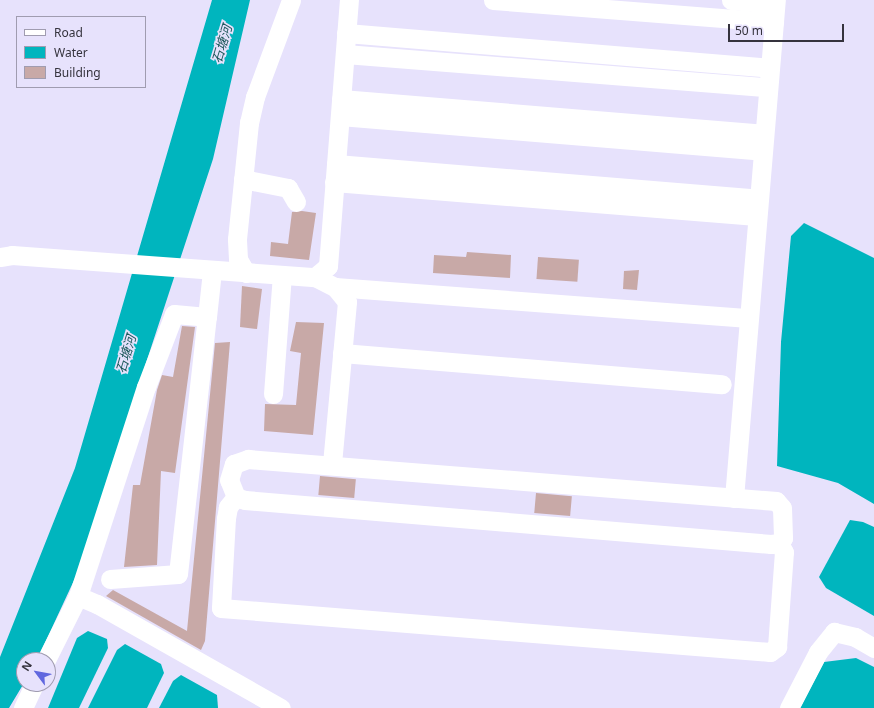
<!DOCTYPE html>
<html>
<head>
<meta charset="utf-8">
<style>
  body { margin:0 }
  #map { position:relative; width:874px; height:708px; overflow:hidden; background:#e7e2fc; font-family:"Noto Sans","Noto Sans SC",sans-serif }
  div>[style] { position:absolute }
  .water>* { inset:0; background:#00b5be }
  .building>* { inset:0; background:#c8a9a7; transform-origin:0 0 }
  .minor>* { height:19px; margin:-9.5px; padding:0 9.5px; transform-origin:9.5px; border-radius:9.5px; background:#fff }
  span { translate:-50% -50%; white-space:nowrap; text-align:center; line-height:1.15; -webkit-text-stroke:3.5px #e7e2fc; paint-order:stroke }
  .water-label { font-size:13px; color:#1e595c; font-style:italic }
  .legend { position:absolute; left:16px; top:16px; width:130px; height:72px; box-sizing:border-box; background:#e7e2fc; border:1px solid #a09cb0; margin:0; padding:5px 7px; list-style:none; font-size:12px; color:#35333d }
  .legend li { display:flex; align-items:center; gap:8px; height:20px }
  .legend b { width:20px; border:1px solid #a09cb0 }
  .north { position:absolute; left:16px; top:652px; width:40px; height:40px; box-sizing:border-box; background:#e7e2fc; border:1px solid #a09cb0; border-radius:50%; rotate:302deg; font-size:11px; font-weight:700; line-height:16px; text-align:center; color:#35333d }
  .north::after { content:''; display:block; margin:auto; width:14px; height:18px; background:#6067df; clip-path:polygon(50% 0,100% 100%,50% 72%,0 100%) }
  .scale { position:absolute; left:728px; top:24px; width:116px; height:18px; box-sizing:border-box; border:2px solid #35333d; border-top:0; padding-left:5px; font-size:12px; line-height:14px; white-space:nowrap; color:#35333d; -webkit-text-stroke:3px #e7e2fc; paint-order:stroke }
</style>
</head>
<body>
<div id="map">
  <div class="water">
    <div style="clip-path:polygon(212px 0,250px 0,213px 159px,76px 576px,37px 660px,24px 660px,24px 683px,9px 708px,0 708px,0 657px,75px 468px)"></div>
    <div style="clip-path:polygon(804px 223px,874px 258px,874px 504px,838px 483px,777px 466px,781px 342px,791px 236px)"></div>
    <div style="clip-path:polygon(850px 520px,863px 522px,874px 527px,874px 616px,826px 588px,819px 577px)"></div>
    <div style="clip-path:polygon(88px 631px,107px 639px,108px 648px,79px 708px,48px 708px,77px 638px)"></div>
    <div style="clip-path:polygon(125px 644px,161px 664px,164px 673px,147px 708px,88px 708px,117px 650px)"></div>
    <div style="clip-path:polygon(856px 658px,874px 667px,874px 708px,800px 708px,824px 662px)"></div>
    <div style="clip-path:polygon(181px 675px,217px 695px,218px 708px,159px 708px,173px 681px)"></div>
  </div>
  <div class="building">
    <div style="clip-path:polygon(302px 211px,316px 213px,309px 260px,270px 256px,271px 242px,288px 244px,292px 212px)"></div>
    <div style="clip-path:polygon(467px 252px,511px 255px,510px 278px,433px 273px,434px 255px,466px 257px)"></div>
    <div style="left:538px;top:257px;width:41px;height:22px;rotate:4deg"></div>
    <div style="clip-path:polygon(639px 270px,637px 290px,623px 289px,624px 271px)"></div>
    <div style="clip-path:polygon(242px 286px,262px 289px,257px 329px,240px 327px)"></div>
    <div style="clip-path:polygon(296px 322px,324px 323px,313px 435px,264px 431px,265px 404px,296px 405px,301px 353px,290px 351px)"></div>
    <div style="clip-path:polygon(182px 326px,195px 327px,175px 473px,161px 471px,157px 565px,124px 567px,133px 485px,140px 485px,157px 390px,162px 375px,173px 377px)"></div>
    <div style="clip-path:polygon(230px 342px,205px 641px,201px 650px,106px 596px,113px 590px,187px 631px,215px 343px)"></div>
    <div style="left:320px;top:476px;width:36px;height:19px;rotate:5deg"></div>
    <div style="left:536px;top:493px;width:36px;height:20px;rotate:5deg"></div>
  </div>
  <div class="minor">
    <div style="left:493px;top:0;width:282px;rotate:4.5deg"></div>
    <div style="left:731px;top:0;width:44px;rotate:5.2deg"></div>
    <div style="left:346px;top:33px;width:425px;rotate:4.7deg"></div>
    <div style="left:345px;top:54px;width:424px;rotate:4.5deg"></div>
    <div style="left:341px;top:99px;width:424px;rotate:4.7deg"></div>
    <div style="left:340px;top:116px;width:424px;rotate:4.7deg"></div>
    <div style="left:336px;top:164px;width:424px;rotate:4.7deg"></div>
    <div style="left:243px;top:179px;width:46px;rotate:11.3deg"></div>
    <div style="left:288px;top:188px;width:16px;rotate:60deg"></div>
    <div style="left:334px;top:182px;width:424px;rotate:4.6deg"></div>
    <div style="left:0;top:257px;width:12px;rotate:-9deg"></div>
    <div style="left:12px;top:255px;width:304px;rotate:4.2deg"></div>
    <div style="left:315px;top:277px;width:22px;rotate:27deg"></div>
    <div style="left:335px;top:287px;width:19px;rotate:51deg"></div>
    <div style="left:347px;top:302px;width:163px;rotate:95.3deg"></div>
    <div style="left:246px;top:273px;width:16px;rotate:-120deg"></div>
    <div style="left:238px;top:259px;width:20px;rotate:-93deg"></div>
    <div style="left:237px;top:239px;width:117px;rotate:-84.1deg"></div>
    <div style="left:249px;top:123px;width:27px;rotate:-77deg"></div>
    <div style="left:255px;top:97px;width:103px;rotate:-69.6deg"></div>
    <div style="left:315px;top:277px;width:17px;rotate:-40deg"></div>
    <div style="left:328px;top:266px;width:267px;rotate:-85.5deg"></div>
    <div style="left:335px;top:287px;width:415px;rotate:4.3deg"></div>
    <div style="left:342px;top:353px;width:381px;rotate:4.7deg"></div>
    <div style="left:273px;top:394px;width:119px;rotate:-85.7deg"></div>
    <div style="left:248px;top:459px;width:530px;rotate:4.55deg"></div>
    <div style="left:776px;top:501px;width:9px;rotate:49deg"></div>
    <div style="left:782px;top:508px;width:30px;rotate:88deg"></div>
    <div style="left:783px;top:538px;width:6px;rotate:129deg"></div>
    <div style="left:779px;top:543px;width:8px;rotate:173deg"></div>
    <div style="left:771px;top:544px;width:528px;rotate:-175.22deg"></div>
    <div style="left:245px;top:500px;width:9px;rotate:-162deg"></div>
    <div style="left:236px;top:497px;width:18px;rotate:-112deg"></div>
    <div style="left:229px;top:480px;width:17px;rotate:-73deg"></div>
    <div style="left:234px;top:464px;width:15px;rotate:-20deg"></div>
    <div style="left:236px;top:497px;width:13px;rotate:129deg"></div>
    <div style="left:228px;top:507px;width:11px;rotate:100deg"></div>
    <div style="left:226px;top:518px;width:90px;rotate:93.2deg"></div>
    <div style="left:221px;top:608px;width:551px;rotate:4.58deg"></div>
    <div style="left:770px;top:652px;width:9px;rotate:-36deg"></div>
    <div style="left:777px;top:647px;width:95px;rotate:-85.8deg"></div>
    <div style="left:784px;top:552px;width:10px;rotate:-119deg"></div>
    <div style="left:734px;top:498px;width:500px;rotate:-85.2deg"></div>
    <div style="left:110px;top:579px;width:68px;rotate:-4.2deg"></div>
    <div style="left:178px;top:574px;width:259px;rotate:-83.6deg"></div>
    <div style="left:78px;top:596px;width:21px;rotate:23deg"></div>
    <div style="left:97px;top:604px;width:211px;rotate:29.5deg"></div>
    <div style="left:46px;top:660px;width:72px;rotate:-63.4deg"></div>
    <div style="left:78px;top:596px;width:220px;rotate:-72deg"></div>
    <div style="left:146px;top:387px;width:78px;rotate:-69deg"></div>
    <div style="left:174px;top:314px;width:33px;rotate:5deg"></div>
    <div style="left:207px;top:317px;width:46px;rotate:-83.8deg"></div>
    <div style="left:23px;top:708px;width:26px;rotate:-65deg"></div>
    <div style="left:789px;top:708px;width:63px;rotate:-62.6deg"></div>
    <div style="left:818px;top:652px;width:26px;rotate:-51deg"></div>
    <div style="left:834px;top:632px;width:22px;rotate:13deg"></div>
    <div style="left:855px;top:637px;width:22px;rotate:30deg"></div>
  </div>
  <div class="water-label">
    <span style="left:222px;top:44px;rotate:-73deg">石塘河</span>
    <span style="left:126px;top:354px;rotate:-73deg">石塘河</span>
  </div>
  <ul class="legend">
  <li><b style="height:5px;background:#fff"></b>Road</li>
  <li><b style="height:11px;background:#00b5be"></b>Water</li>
  <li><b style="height:11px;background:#c8a9a7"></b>Building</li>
  </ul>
  <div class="north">N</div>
  <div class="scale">50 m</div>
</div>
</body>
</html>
